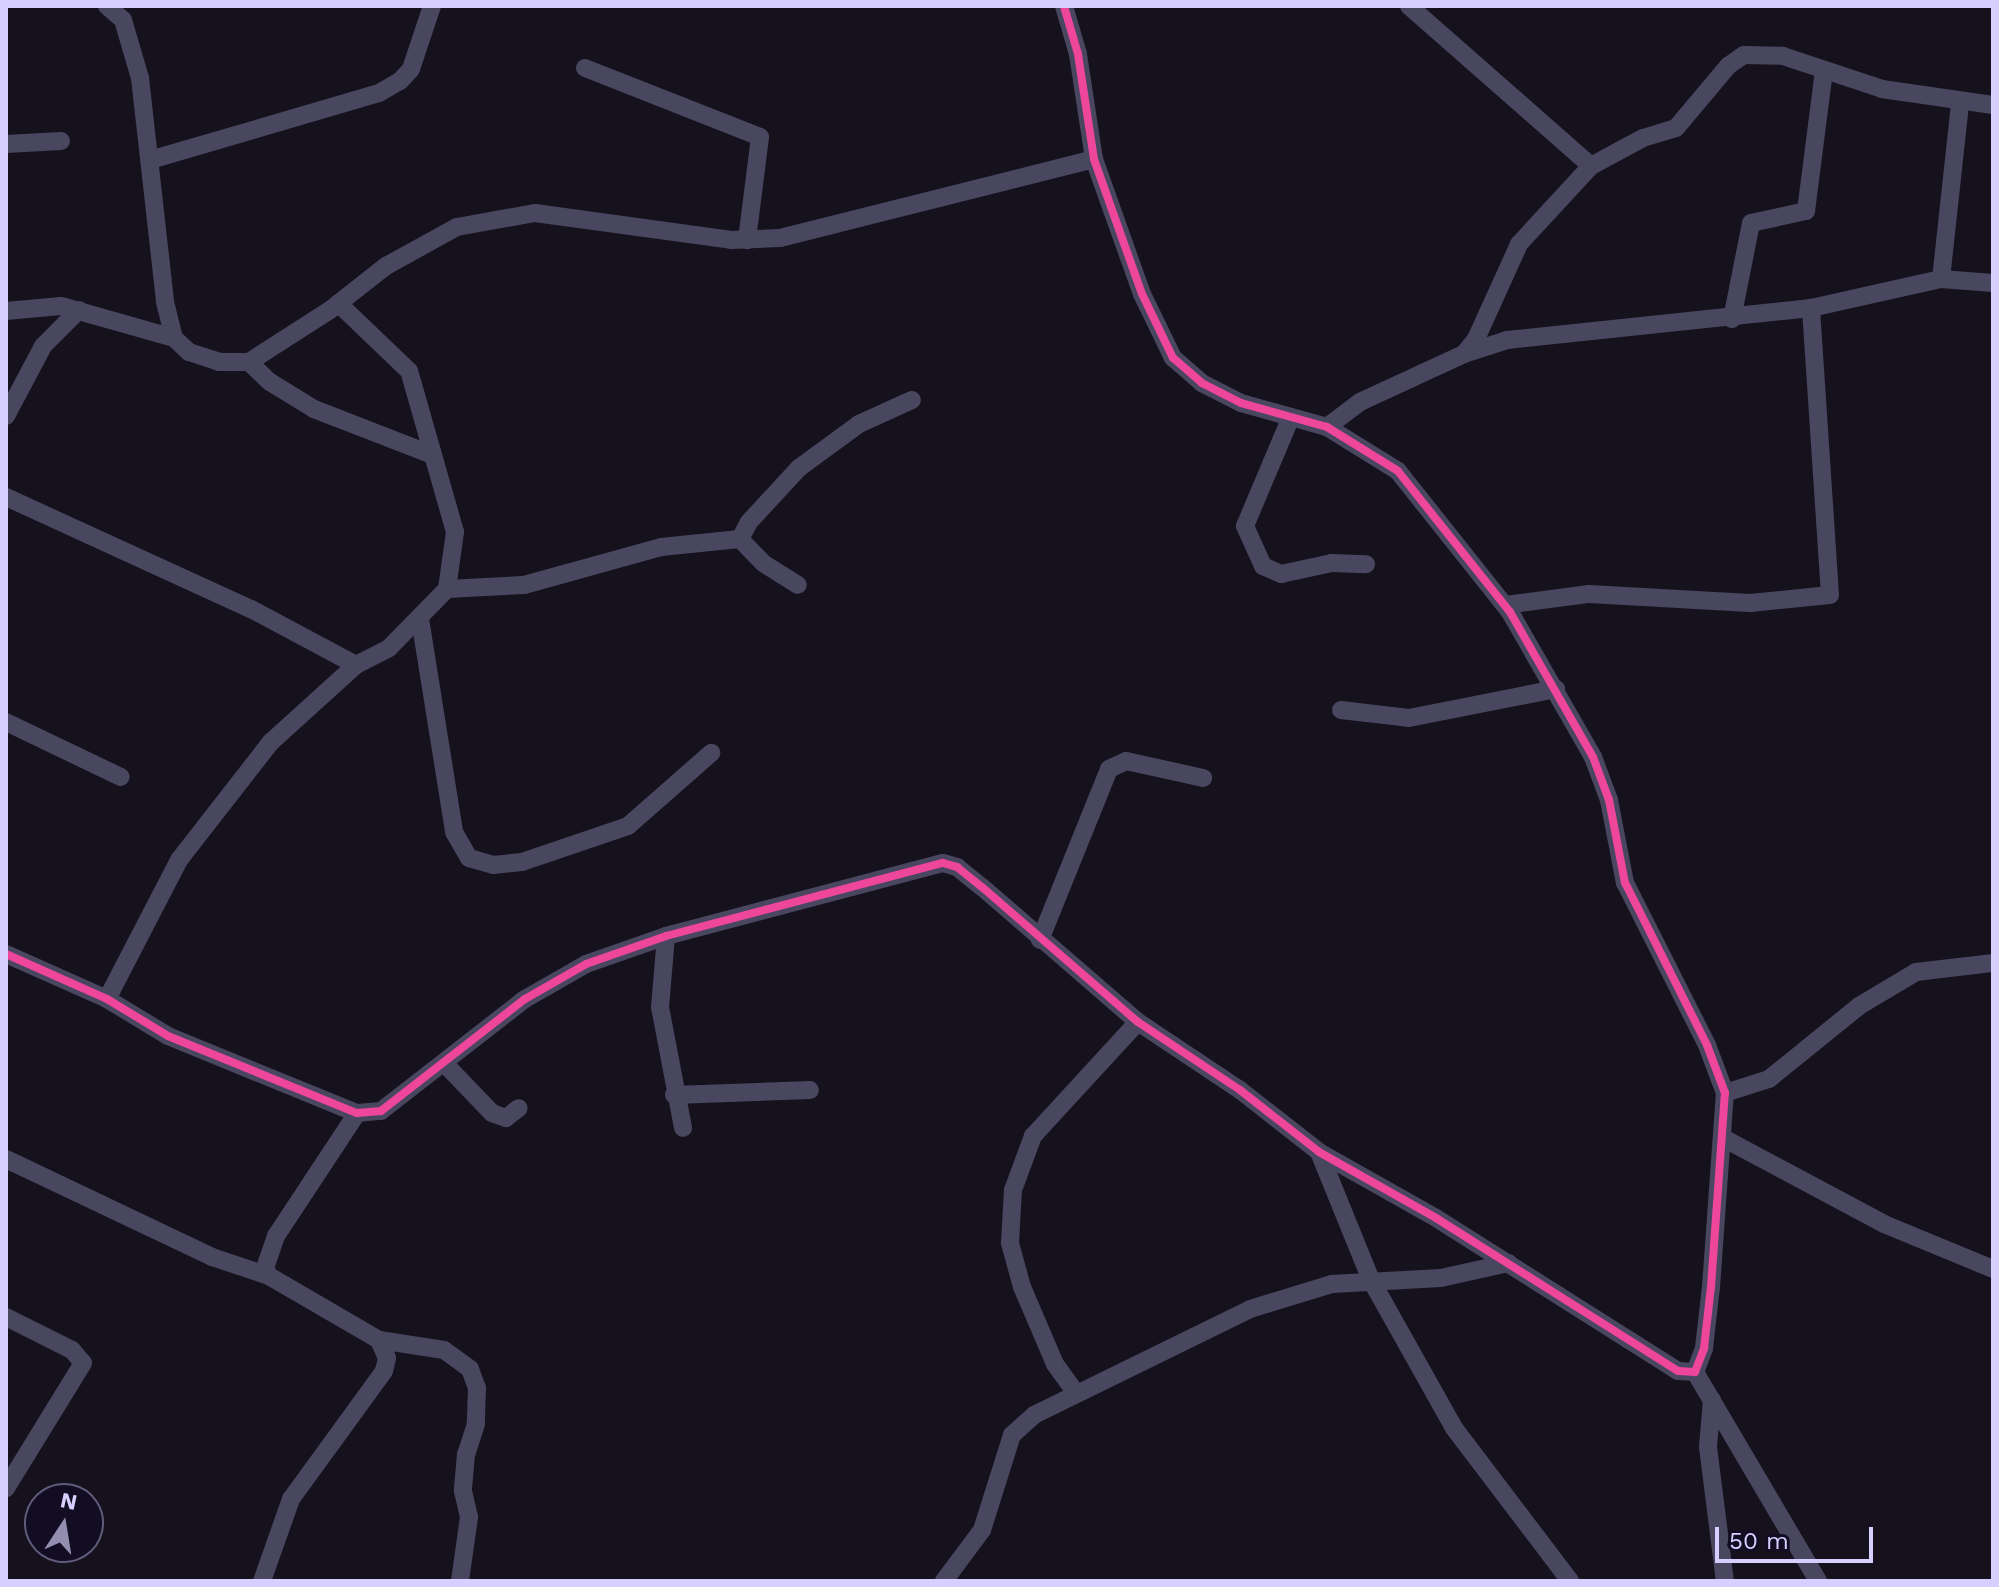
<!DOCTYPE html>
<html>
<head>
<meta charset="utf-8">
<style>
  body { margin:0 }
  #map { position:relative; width:1999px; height:1587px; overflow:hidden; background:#15121e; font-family:"Work Sans",sans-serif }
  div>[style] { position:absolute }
  .street>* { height:18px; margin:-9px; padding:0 9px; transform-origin:9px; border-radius:9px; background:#49465f }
  .cycleway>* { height:8px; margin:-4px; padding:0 4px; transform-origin:4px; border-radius:4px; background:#ed469a }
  span { translate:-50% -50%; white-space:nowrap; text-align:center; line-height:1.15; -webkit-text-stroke:7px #120d23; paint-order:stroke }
  .frame { position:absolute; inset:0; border:8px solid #d7cfff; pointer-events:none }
  .north { position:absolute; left:24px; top:1483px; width:80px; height:80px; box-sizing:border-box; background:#120d23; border:2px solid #615b7b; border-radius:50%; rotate:12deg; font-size:22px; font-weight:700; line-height:32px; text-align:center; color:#d7cfff }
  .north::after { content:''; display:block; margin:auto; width:28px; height:36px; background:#938db0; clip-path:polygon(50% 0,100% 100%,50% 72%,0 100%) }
  .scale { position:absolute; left:1715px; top:1527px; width:158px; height:36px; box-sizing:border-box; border:4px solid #d7cfff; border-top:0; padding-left:10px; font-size:24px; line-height:28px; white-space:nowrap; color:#d7cfff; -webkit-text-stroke:6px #120d23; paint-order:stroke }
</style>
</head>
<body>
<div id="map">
  <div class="street">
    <div style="left:107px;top:6px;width:21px;rotate:41deg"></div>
    <div style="left:123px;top:20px;width:60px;rotate:73.7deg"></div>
    <div style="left:140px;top:78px;width:225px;rotate:83.6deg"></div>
    <div style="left:165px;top:302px;width:37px;rotate:76deg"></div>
    <div style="left:174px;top:338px;width:21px;rotate:43deg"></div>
    <div style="left:189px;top:352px;width:32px;rotate:18deg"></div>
    <div style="left:219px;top:362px;width:30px"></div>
    <div style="left:249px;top:362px;width:96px;rotate:-32.7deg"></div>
    <div style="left:330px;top:310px;width:71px;rotate:-38.2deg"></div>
    <div style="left:386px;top:266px;width:81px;rotate:-28.8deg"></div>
    <div style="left:457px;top:227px;width:79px;rotate:-10.2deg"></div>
    <div style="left:535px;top:213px;width:198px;rotate:7.8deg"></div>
    <div style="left:731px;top:240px;width:49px;rotate:-2.3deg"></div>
    <div style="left:780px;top:238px;width:324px;rotate:-14.1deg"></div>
    <div style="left:1409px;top:6px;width:242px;rotate:41.3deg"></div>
    <div style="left:585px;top:68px;width:188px;rotate:21.5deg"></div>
    <div style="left:760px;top:137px;width:104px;rotate:97.2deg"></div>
    <div style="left:6px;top:144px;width:55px;rotate:-3.1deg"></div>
    <div style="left:150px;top:160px;width:239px;rotate:-16.3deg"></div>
    <div style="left:379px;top:93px;width:24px;rotate:-30deg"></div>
    <div style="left:400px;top:81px;width:16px;rotate:-47deg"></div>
    <div style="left:411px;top:69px;width:66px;rotate:-71.6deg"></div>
    <div style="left:1941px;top:279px;width:177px;rotate:-83.8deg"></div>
    <div style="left:6px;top:311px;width:55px;rotate:-5.2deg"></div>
    <div style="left:61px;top:306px;width:117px;rotate:15.8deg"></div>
    <div style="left:1732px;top:319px;width:98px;rotate:-78.8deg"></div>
    <div style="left:1751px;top:223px;width:56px;rotate:-12.3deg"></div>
    <div style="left:1806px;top:211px;width:142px;rotate:-82.7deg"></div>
    <div style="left:1464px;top:354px;width:19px;rotate:-51deg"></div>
    <div style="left:1476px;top:339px;width:104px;rotate:-65.6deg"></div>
    <div style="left:1519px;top:244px;width:106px;rotate:-47.3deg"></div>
    <div style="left:1591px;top:166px;width:59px;rotate:-28.3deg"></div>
    <div style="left:1643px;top:138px;width:34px;rotate:-17deg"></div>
    <div style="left:1676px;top:128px;width:81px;rotate:-50deg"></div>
    <div style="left:1728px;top:66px;width:19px;rotate:-35deg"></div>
    <div style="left:1744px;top:55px;width:39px;rotate:1deg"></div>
    <div style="left:1783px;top:56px;width:104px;rotate:18.4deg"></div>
    <div style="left:1882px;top:89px;width:112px;rotate:8.2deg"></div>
    <div style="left:249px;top:362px;width:29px;rotate:44deg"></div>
    <div style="left:270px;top:382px;width:52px;rotate:31.5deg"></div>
    <div style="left:314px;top:409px;width:124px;rotate:21.2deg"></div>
    <div style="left:6px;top:416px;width:79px;rotate:-62.1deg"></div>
    <div style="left:43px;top:346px;width:51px;rotate:-45deg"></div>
    <div style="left:1291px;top:417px;width:118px;rotate:112.9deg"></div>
    <div style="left:1245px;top:526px;width:44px;rotate:65.8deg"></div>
    <div style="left:1263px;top:566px;width:20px;rotate:24deg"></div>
    <div style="left:1281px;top:574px;width:52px;rotate:-12.2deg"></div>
    <div style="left:1332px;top:563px;width:34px;rotate:2deg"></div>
    <div style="left:1327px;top:427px;width:41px;rotate:-37.1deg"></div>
    <div style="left:1360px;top:402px;width:115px;rotate:-24.8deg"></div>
    <div style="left:1464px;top:354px;width:45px;rotate:-18deg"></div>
    <div style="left:1507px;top:340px;width:306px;rotate:-6deg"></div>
    <div style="left:1811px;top:308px;width:133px;rotate:-12.6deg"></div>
    <div style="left:1941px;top:279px;width:52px;rotate:4.4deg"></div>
    <div style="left:6px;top:497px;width:269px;rotate:24.6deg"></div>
    <div style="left:251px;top:609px;width:119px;rotate:28.1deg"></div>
    <div style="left:740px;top:539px;width:33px;rotate:46deg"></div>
    <div style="left:763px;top:563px;width:41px;rotate:32.2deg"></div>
    <div style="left:447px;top:589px;width:77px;rotate:-3deg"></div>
    <div style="left:524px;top:585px;width:142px;rotate:-15.5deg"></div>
    <div style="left:661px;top:547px;width:79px;rotate:-5.8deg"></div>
    <div style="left:740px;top:539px;width:19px;rotate:-62deg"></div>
    <div style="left:749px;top:522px;width:74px;rotate:-47.2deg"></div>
    <div style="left:799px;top:468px;width:74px;rotate:-36.3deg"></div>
    <div style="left:859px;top:424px;width:58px;rotate:-24.4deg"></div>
    <div style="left:1505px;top:605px;width:85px;rotate:-7.5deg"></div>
    <div style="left:1589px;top:594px;width:161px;rotate:3.2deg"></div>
    <div style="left:1750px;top:603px;width:80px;rotate:-5.7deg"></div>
    <div style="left:1830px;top:595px;width:288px;rotate:-93.8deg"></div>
    <div style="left:420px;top:619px;width:216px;rotate:80.9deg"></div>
    <div style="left:454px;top:832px;width:30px;rotate:60deg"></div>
    <div style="left:469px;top:858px;width:25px;rotate:16deg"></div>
    <div style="left:493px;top:865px;width:29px;rotate:-6deg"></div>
    <div style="left:522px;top:862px;width:112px;rotate:-18.8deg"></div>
    <div style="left:628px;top:826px;width:111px;rotate:-41.3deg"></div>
    <div style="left:1341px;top:710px;width:68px;rotate:6.7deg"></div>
    <div style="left:1409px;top:718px;width:150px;rotate:-11.2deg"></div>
    <div style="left:6px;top:722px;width:127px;rotate:25.6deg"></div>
    <div style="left:666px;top:936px;width:71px;rotate:94.8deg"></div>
    <div style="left:660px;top:1007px;width:123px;rotate:79.2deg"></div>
    <div style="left:1040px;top:940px;width:184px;rotate:-68deg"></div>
    <div style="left:1109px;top:769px;width:19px;rotate:-25deg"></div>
    <div style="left:1126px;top:761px;width:79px;rotate:12.4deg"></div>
    <div style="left:6px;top:954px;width:111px;rotate:24deg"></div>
    <div style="left:107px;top:999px;width:71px;rotate:31.2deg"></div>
    <div style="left:168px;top:1036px;width:204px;rotate:22.2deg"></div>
    <div style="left:357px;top:1113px;width:24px;rotate:-5deg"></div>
    <div style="left:381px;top:1111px;width:182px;rotate:-37.9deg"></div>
    <div style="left:525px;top:999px;width:70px;rotate:-29.8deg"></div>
    <div style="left:586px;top:964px;width:85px;rotate:-19.3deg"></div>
    <div style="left:666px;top:936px;width:286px;rotate:-14.8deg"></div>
    <div style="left:943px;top:863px;width:15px;rotate:16deg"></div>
    <div style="left:957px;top:867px;width:32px;rotate:39deg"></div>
    <div style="left:982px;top:887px;width:206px;rotate:40.9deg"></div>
    <div style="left:1138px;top:1022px;width:123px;rotate:33.7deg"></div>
    <div style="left:1240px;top:1090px;width:100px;rotate:38.1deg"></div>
    <div style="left:1319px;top:1152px;width:134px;rotate:29.4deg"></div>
    <div style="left:1436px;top:1218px;width:286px;rotate:32.3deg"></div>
    <div style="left:1678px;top:1371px;width:17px;rotate:3deg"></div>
    <div style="left:1695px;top:1372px;width:26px;rotate:-69deg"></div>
    <div style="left:1704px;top:1348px;width:61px;rotate:-83.5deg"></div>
    <div style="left:1711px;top:1287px;width:195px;rotate:-85.9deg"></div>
    <div style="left:1725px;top:1093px;width:51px;rotate:-110.6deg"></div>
    <div style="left:1707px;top:1045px;width:182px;rotate:-116.8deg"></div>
    <div style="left:1625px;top:883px;width:85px;rotate:-100.9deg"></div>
    <div style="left:1609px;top:800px;width:46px;rotate:-110.4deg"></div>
    <div style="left:1593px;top:757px;width:167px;rotate:-119.8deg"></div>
    <div style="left:1510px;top:612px;width:180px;rotate:-128.5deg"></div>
    <div style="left:1398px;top:471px;width:84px;rotate:-148.2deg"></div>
    <div style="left:1327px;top:427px;width:89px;rotate:-164.4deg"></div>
    <div style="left:1241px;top:403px;width:44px;rotate:-152.9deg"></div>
    <div style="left:1202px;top:383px;width:38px;rotate:-139deg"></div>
    <div style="left:1173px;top:358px;width:71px;rotate:-115.8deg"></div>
    <div style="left:1142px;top:294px;width:143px;rotate:-109.6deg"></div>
    <div style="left:1094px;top:159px;width:106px;rotate:-98.7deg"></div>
    <div style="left:1078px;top:54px;width:50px;rotate:-106.3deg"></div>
    <div style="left:107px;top:999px;width:157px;rotate:-62.6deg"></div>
    <div style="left:179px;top:860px;width:150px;rotate:-52.1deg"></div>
    <div style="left:271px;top:742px;width:115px;rotate:-42.2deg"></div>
    <div style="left:356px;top:665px;width:37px;rotate:-27deg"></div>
    <div style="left:389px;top:648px;width:83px;rotate:-45.5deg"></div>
    <div style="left:447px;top:589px;width:58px;rotate:-82deg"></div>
    <div style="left:455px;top:532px;width:167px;rotate:-105.9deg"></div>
    <div style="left:409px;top:371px;width:98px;rotate:-136.2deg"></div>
    <div style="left:444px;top:1063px;width:69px;rotate:46.2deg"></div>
    <div style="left:492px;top:1113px;width:15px;rotate:20deg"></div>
    <div style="left:506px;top:1118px;width:16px;rotate:-38deg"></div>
    <div style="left:1725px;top:1093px;width:46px;rotate:-17.7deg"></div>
    <div style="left:1769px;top:1079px;width:116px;rotate:-39deg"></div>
    <div style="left:1859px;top:1006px;width:66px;rotate:-30.8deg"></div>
    <div style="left:1916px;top:972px;width:78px;rotate:-6.7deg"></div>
    <div style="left:674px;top:1095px;width:136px;rotate:-2.1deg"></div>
    <div style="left:1725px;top:1139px;width:180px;rotate:28.1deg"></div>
    <div style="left:1884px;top:1224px;width:118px;rotate:22.4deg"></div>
    <div style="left:1319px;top:1152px;width:138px;rotate:67.9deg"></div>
    <div style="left:1371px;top:1280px;width:170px;rotate:60.7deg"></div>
    <div style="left:1454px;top:1428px;width:192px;rotate:52.8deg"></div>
    <div style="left:6px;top:1159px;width:228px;rotate:25.4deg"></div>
    <div style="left:212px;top:1257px;width:60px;rotate:18.4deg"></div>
    <div style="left:6px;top:1317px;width:74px;rotate:26.6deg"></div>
    <div style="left:72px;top:1350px;width:17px;rotate:50deg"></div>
    <div style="left:83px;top:1363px;width:147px;rotate:121.6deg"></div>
    <div style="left:379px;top:1340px;width:66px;rotate:8.7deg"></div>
    <div style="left:444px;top:1350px;width:32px;rotate:36deg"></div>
    <div style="left:470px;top:1369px;width:20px;rotate:70deg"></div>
    <div style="left:477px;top:1388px;width:36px;rotate:92deg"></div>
    <div style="left:476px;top:1424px;width:32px;rotate:108deg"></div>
    <div style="left:466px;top:1454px;width:37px;rotate:95deg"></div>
    <div style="left:463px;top:1491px;width:27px;rotate:77deg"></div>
    <div style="left:469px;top:1517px;width:65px;rotate:98deg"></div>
    <div style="left:1695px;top:1372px;width:243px;rotate:59.5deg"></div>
    <div style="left:1076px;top:1393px;width:36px;rotate:-126deg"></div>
    <div style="left:1055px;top:1364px;width:84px;rotate:-113.2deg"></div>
    <div style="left:1022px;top:1287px;width:46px;rotate:-105.3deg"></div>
    <div style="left:1010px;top:1243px;width:53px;rotate:-86.8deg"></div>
    <div style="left:1013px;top:1190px;width:58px;rotate:-69.7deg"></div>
    <div style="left:1033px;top:1136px;width:155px;rotate:-47.4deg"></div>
    <div style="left:1712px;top:1400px;width:47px;rotate:94.9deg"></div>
    <div style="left:1708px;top:1447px;width:135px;rotate:82.8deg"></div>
    <div style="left:262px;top:1581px;width:87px;rotate:-70.5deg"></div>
    <div style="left:291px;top:1499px;width:158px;rotate:-54deg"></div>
    <div style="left:384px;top:1371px;width:13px;rotate:-77deg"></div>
    <div style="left:387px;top:1358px;width:20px;rotate:-114deg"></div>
    <div style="left:379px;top:1340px;width:127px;rotate:-149.8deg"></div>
    <div style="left:269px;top:1276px;width:9px;rotate:-117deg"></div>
    <div style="left:265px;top:1268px;width:34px;rotate:-71deg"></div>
    <div style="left:276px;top:1236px;width:147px;rotate:-56.6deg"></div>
    <div style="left:944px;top:1581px;width:64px;rotate:-53.3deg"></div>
    <div style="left:982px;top:1530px;width:100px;rotate:-72.5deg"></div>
    <div style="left:1012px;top:1435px;width:30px;rotate:-42deg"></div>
    <div style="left:1034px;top:1415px;width:241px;rotate:-26.1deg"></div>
    <div style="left:1250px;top:1309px;width:86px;rotate:-17deg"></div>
    <div style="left:1332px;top:1284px;width:109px;rotate:-3.2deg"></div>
    <div style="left:1441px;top:1278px;width:69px;rotate:-12.6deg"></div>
  </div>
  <div class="cycleway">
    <div style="left:6px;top:954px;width:111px;rotate:24deg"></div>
    <div style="left:107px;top:999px;width:71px;rotate:31.2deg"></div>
    <div style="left:168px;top:1036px;width:204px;rotate:22.2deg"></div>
    <div style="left:357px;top:1113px;width:24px;rotate:-5deg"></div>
    <div style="left:381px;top:1111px;width:182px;rotate:-37.9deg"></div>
    <div style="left:525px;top:999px;width:70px;rotate:-29.8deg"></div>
    <div style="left:586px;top:964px;width:85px;rotate:-19.3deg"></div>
    <div style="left:666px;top:936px;width:286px;rotate:-14.8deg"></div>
    <div style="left:943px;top:863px;width:15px;rotate:16deg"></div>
    <div style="left:957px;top:867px;width:32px;rotate:39deg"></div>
    <div style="left:982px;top:887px;width:206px;rotate:40.9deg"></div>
    <div style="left:1138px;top:1022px;width:123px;rotate:33.7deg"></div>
    <div style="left:1240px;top:1090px;width:100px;rotate:38.1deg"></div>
    <div style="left:1319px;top:1152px;width:134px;rotate:29.4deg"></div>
    <div style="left:1436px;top:1218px;width:286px;rotate:32.3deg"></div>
    <div style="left:1678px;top:1371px;width:17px;rotate:3deg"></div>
    <div style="left:1695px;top:1372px;width:26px;rotate:-69deg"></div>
    <div style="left:1704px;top:1348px;width:61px;rotate:-83.5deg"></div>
    <div style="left:1711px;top:1287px;width:195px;rotate:-85.9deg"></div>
    <div style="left:1725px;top:1093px;width:51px;rotate:-110.6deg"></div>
    <div style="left:1707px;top:1045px;width:182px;rotate:-116.8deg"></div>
    <div style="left:1625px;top:883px;width:85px;rotate:-100.9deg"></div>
    <div style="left:1609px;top:800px;width:46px;rotate:-110.4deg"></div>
    <div style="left:1593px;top:757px;width:167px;rotate:-119.8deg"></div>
    <div style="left:1510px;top:612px;width:180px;rotate:-128.5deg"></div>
    <div style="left:1398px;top:471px;width:84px;rotate:-148.2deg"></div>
    <div style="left:1327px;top:427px;width:89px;rotate:-164.4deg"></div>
    <div style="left:1241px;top:403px;width:44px;rotate:-152.9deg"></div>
    <div style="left:1202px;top:383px;width:38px;rotate:-139deg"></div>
    <div style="left:1173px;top:358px;width:71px;rotate:-115.8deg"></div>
    <div style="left:1142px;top:294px;width:143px;rotate:-109.6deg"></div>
    <div style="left:1094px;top:159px;width:106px;rotate:-98.7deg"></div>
    <div style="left:1078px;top:54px;width:50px;rotate:-106.3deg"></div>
  </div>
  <div class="frame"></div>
  <div class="north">N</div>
  <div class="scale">50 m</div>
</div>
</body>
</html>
